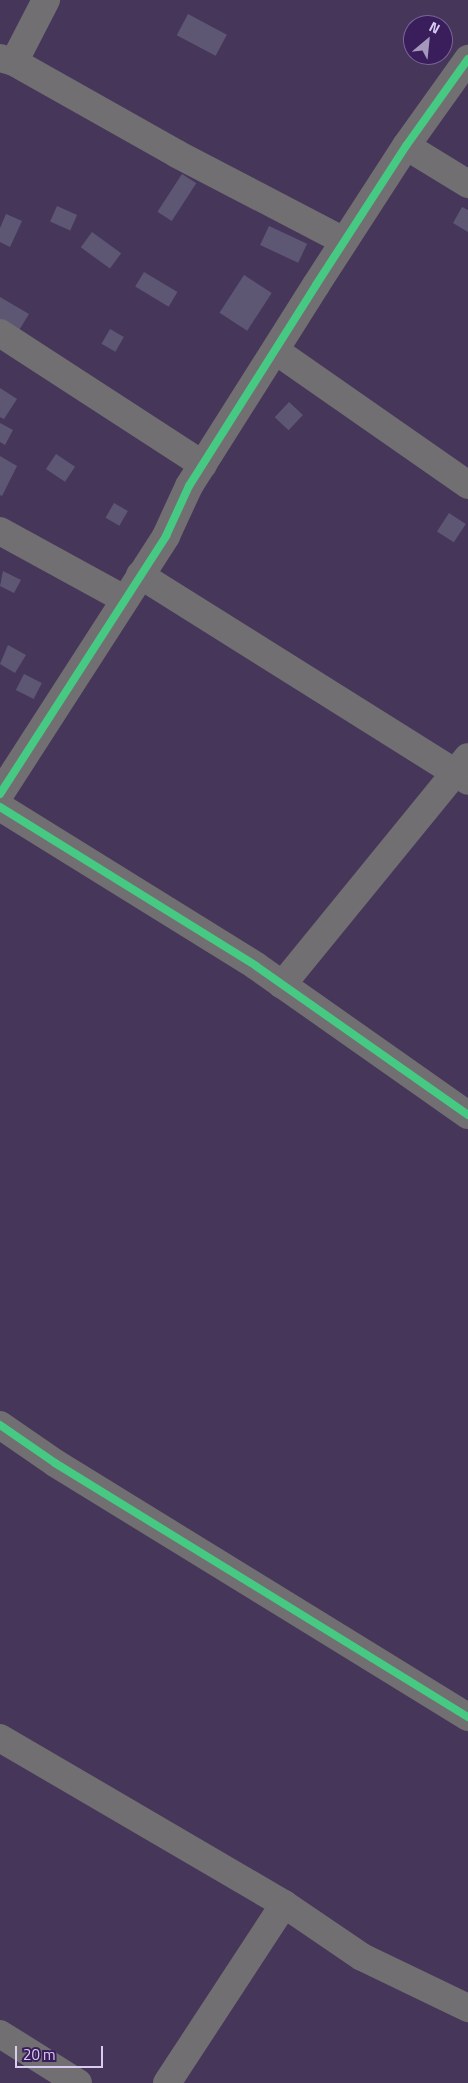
<!DOCTYPE html>
<html>
<head>
<meta charset="utf-8">
<style>
  body { margin:0 }
  #map { position:relative; width:468px; height:2083px; overflow:hidden; background:#46375a; font-family:"Titillium Web",sans-serif }
  div>[style] { position:absolute }
  .building>* { inset:0; background:#5d5774; transform-origin:0 0 }
  .minor>* { height:28px; margin:-14px; padding:0 14px; transform-origin:14px; border-radius:14px; background:#716f71 }
  .cycleway>* { height:8px; margin:-4px; padding:0 4px; transform-origin:4px; border-radius:4px; background:#46c982 }
  span { translate:-50% -50%; white-space:nowrap; text-align:center; line-height:1.15; -webkit-text-stroke:4.5px #3a1e5c; paint-order:stroke }
  .north { position:absolute; left:403px; top:15px; width:50px; height:50px; box-sizing:border-box; background:#3a1e5c; border:1px solid #7a6498; border-radius:50%; rotate:28deg; font-size:14px; font-weight:700; line-height:20px; text-align:center; color:#d9ccf2 }
  .north::after { content:''; display:block; margin:auto; width:18px; height:22px; background:#a698bd; clip-path:polygon(50% 0,100% 100%,50% 72%,0 100%) }
  .scale { position:absolute; left:15px; top:2046px; width:88px; height:22px; box-sizing:border-box; border:2px solid #d9ccf2; border-top:0; padding-left:6px; font-size:15px; line-height:18px; white-space:nowrap; color:#d9ccf2; -webkit-text-stroke:4px #3a1e5c; paint-order:stroke }
</style>
</head>
<body>
<div id="map">
  <div class="building">
    <div style="left:188px;top:14px;width:44px;height:24px;rotate:28deg"></div>
    <div style="left:182px;top:174px;width:17px;height:45px;rotate:33deg"></div>
    <div style="left:57px;top:206px;width:22px;height:17px;rotate:24deg"></div>
    <div style="clip-path:polygon(462px 207px,468px 210px,468px 232px,453px 223px)"></div>
    <div style="clip-path:polygon(6px 214px,22px 221px,10px 247px,0 242px,0 228px)"></div>
    <div style="left:269px;top:226px;width:42px;height:21px;rotate:25deg"></div>
    <div style="left:92px;top:232px;width:36px;height:19px;rotate:36deg"></div>
    <div style="left:144px;top:272px;width:39px;height:17px;rotate:31deg"></div>
    <div style="left:244px;top:275px;width:33px;height:45px;rotate:33deg"></div>
    <div style="clip-path:polygon(0 297px,29px 314px,18px 332px,0 321px)"></div>
    <div style="left:110px;top:329px;width:16px;height:17px;rotate:30deg"></div>
    <div style="clip-path:polygon(0 388px,17px 399px,4px 419px,0 417px)"></div>
    <div style="left:289px;top:402px;width:19px;height:21px;rotate:43deg"></div>
    <div style="clip-path:polygon(0 423px,13px 430px,5px 445px,0 442px)"></div>
    <div style="left:56px;top:454px;width:23px;height:18px;rotate:34deg"></div>
    <div style="clip-path:polygon(0 456px,17px 466px,2px 496px,0 495px)"></div>
    <div style="left:114px;top:503px;width:16px;height:17px;rotate:30deg"></div>
    <div style="left:449px;top:513px;width:20px;height:22px;rotate:33deg"></div>
    <div style="clip-path:polygon(3px 571px,21px 580px,14px 593px,0 586px)"></div>
    <div style="clip-path:polygon(8px 645px,26px 655px,15px 673px,0 664px)"></div>
    <div style="left:24px;top:674px;width:20px;height:18px;rotate:27deg"></div>
  </div>
  <div class="minor">
    <div style="left:0;top:58px;width:15px;rotate:16deg"></div>
    <div style="left:14px;top:62px;width:187px;rotate:29.4deg"></div>
    <div style="left:177px;top:154px;width:188px;rotate:27.5deg"></div>
    <div style="left:14px;top:62px;width:70px;rotate:-62.7deg"></div>
    <div style="left:406px;top:146px;width:73px;rotate:31.5deg"></div>
    <div style="left:0;top:333px;width:242px;rotate:33deg"></div>
    <div style="left:276px;top:351px;width:234px;rotate:34.9deg"></div>
    <div style="left:0;top:531px;width:141px;rotate:28.7deg"></div>
    <div style="left:140px;top:575px;width:387px;rotate:32.1deg"></div>
    <div style="left:0;top:794px;width:307px;rotate:-57.2deg"></div>
    <div style="left:166px;top:536px;width:55px;rotate:-65.3deg"></div>
    <div style="left:189px;top:486px;width:238px;rotate:-57.7deg"></div>
    <div style="left:316px;top:285px;width:166px;rotate:-57.1deg"></div>
    <div style="left:406px;top:146px;width:107px;rotate:-54.5deg"></div>
    <div style="left:0;top:807px;width:301px;rotate:31.8deg"></div>
    <div style="left:256px;top:966px;width:259px;rotate:35.1deg"></div>
    <div style="left:282px;top:985px;width:294px;rotate:-50.8deg"></div>
    <div style="left:0;top:1425px;width:67px;rotate:34.6deg"></div>
    <div style="left:55px;top:1463px;width:485px;rotate:31.6deg"></div>
    <div style="left:0;top:1738px;width:329px;rotate:30.3deg"></div>
    <div style="left:284px;top:1904px;width:94px;rotate:34.2deg"></div>
    <div style="left:362px;top:1957px;width:118px;rotate:25.7deg"></div>
    <div style="left:0;top:2034px;width:92px;rotate:32.1deg"></div>
    <div style="left:167px;top:2083px;width:214px;rotate:-56.8deg"></div>
  </div>
  <div class="cycleway">
    <div style="left:0;top:794px;width:307px;rotate:-57.2deg"></div>
    <div style="left:166px;top:536px;width:55px;rotate:-65.3deg"></div>
    <div style="left:189px;top:486px;width:238px;rotate:-57.7deg"></div>
    <div style="left:316px;top:285px;width:166px;rotate:-57.1deg"></div>
    <div style="left:406px;top:146px;width:107px;rotate:-54.5deg"></div>
    <div style="left:0;top:807px;width:301px;rotate:31.8deg"></div>
    <div style="left:256px;top:966px;width:259px;rotate:35.1deg"></div>
    <div style="left:0;top:1425px;width:67px;rotate:34.6deg"></div>
    <div style="left:55px;top:1463px;width:485px;rotate:31.6deg"></div>
  </div>
  <div class="north">N</div>
  <div class="scale">20 m</div>
</div>
</body>
</html>
